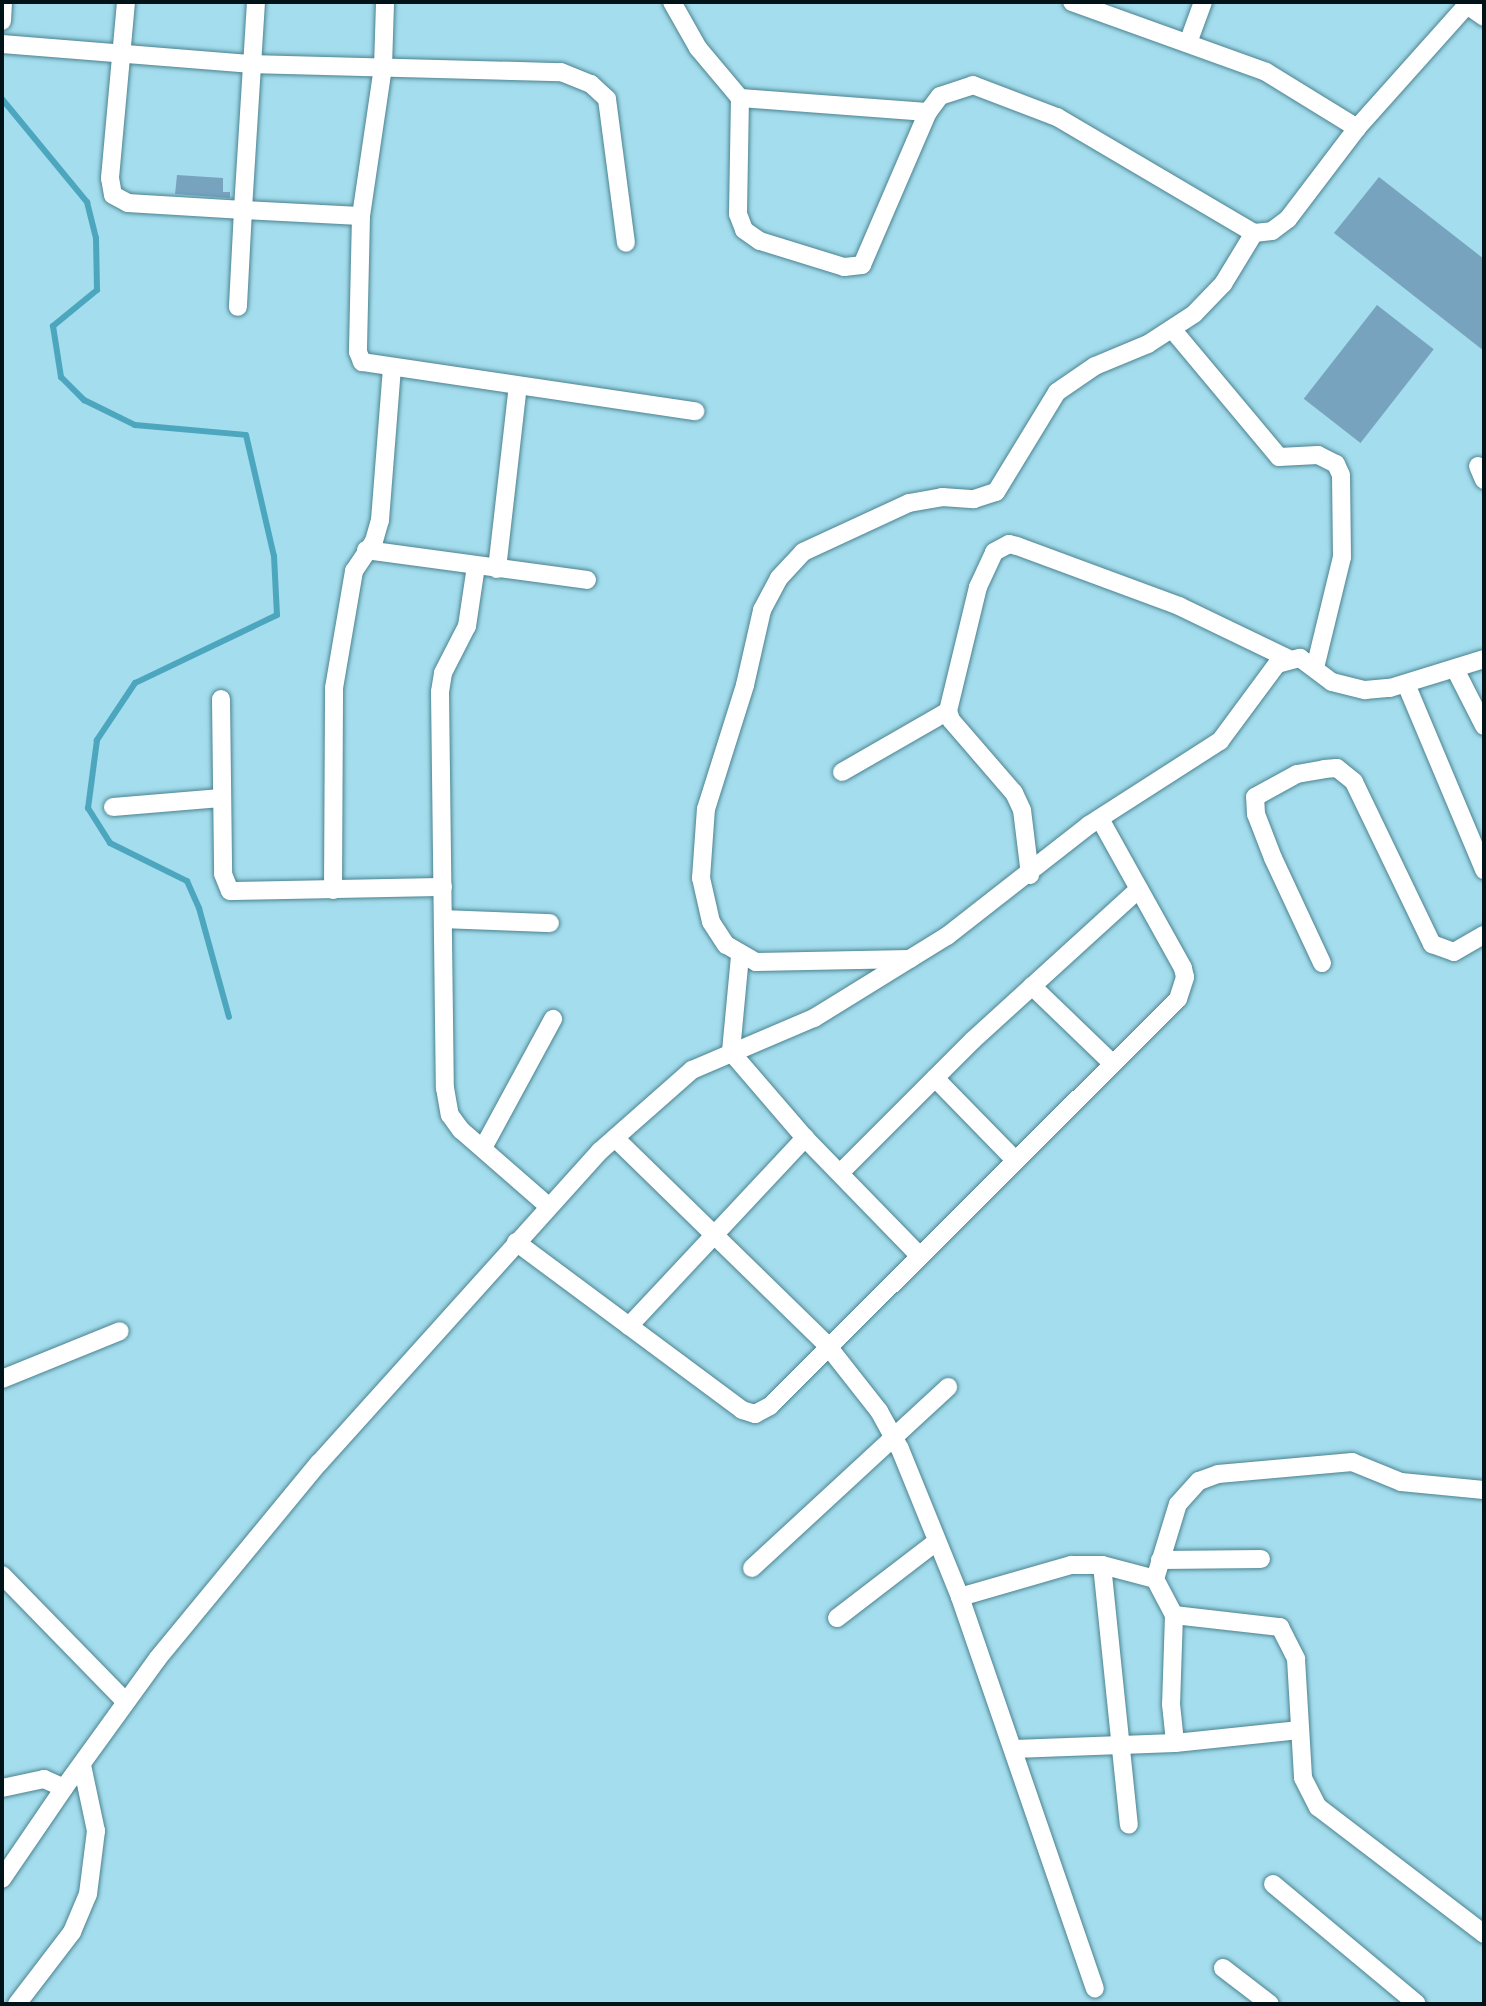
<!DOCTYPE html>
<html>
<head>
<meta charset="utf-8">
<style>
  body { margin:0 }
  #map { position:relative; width:1486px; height:2006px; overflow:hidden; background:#a4dded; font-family:Jost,sans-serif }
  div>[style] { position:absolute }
  .stream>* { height:6px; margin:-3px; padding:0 3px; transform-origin:3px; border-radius:3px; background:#4ca7be }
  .building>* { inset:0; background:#78a3bf; transform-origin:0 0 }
  .roads { filter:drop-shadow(0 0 2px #4c8391) drop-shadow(0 0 2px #4c8391) }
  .street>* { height:18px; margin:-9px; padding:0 9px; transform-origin:9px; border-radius:9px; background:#fff }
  span { translate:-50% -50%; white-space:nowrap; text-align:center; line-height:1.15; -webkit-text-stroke:7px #a4dded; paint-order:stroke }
  .frame { position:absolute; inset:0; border:4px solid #001319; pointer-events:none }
</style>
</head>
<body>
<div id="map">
  <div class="stream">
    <div style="left:2px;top:99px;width:134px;rotate:50.5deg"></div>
    <div style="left:87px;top:202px;width:37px;rotate:76deg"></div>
    <div style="left:96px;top:238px;width:52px;rotate:88.9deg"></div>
    <div style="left:97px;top:290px;width:57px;rotate:140.7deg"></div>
    <div style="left:53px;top:326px;width:52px;rotate:81.1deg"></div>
    <div style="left:61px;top:377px;width:33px;rotate:45deg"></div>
    <div style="left:84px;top:400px;width:57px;rotate:26.1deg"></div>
    <div style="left:135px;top:425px;width:111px;rotate:5.1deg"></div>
    <div style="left:246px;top:435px;width:124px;rotate:77deg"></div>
    <div style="left:274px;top:556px;width:59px;rotate:87.1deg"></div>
    <div style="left:277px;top:615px;width:157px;rotate:154.4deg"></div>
    <div style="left:135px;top:683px;width:69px;rotate:123.7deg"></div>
    <div style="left:97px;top:740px;width:69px;rotate:97.5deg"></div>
    <div style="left:88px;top:808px;width:41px;rotate:57.8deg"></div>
    <div style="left:110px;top:843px;width:86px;rotate:26.3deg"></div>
    <div style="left:187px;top:881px;width:30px;rotate:66deg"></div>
    <div style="left:199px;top:908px;width:113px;rotate:74.6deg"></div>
  </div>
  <div class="building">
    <div style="clip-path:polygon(177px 175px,223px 178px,223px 192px,230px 192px,230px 198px,175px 194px)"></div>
    <div style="clip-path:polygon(1379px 177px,1484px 259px,1484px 351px,1334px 233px)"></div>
    <div style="left:1377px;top:305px;width:72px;height:119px;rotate:38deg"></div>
  </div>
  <div class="roads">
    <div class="street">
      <div style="left:126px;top:2px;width:177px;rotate:95.2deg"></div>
      <div style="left:110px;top:178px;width:17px;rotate:80deg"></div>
      <div style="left:113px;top:195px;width:17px;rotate:28deg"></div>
      <div style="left:128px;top:203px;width:115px;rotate:3.5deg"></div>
      <div style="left:243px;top:210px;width:97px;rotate:93deg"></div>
      <div style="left:256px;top:2px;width:208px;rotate:93.6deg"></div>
      <div style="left:243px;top:210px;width:118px;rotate:2.9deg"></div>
      <div style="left:361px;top:216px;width:151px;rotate:-81.6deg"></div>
      <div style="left:383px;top:67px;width:65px;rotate:-88.2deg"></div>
      <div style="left:672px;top:2px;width:53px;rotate:60.5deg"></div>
      <div style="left:698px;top:48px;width:65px;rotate:50deg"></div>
      <div style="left:1072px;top:2px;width:206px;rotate:19.8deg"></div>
      <div style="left:1266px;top:72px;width:107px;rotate:31.6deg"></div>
      <div style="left:1467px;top:5px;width:21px;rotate:35deg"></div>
      <div style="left:2px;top:21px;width:19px;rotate:-87deg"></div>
      <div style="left:1188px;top:43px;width:44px;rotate:-69.9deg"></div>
      <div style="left:2px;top:44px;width:248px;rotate:4.6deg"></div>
      <div style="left:249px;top:64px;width:312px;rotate:1.5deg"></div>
      <div style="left:561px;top:72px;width:32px;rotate:22deg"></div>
      <div style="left:591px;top:84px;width:22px;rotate:43deg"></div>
      <div style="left:607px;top:99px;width:145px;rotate:82.5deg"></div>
      <div style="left:928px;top:112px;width:189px;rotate:-175.7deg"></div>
      <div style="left:740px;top:98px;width:116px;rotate:91deg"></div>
      <div style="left:738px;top:214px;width:17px;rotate:69deg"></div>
      <div style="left:744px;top:230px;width:19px;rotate:35deg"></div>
      <div style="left:760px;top:241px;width:88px;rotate:17.2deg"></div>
      <div style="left:844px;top:267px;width:18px;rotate:-6deg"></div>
      <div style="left:862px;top:265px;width:167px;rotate:-66.7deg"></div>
      <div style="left:928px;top:112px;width:20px;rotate:-53deg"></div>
      <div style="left:940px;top:96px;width:35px;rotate:-18deg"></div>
      <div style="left:973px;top:85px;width:90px;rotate:20.9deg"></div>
      <div style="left:1057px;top:117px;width:229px;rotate:30.5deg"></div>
      <div style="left:1254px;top:233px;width:18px;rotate:-6deg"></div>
      <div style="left:1272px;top:231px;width:20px;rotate:-37deg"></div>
      <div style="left:1288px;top:219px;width:114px;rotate:-52.8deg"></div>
      <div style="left:1357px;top:128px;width:165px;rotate:-48.2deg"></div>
      <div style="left:1467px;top:5px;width:4px;rotate:-135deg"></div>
      <div style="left:361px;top:216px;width:136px;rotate:91.3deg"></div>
      <div style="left:358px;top:352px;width:11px;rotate:68deg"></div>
      <div style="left:362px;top:362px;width:337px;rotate:8.4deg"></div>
      <div style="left:1172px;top:329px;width:167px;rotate:50.1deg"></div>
      <div style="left:1279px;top:457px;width:39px;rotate:-3deg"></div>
      <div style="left:1318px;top:455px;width:20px;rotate:27deg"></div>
      <div style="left:1336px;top:464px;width:12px;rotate:66deg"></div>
      <div style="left:1341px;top:475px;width:82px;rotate:89.3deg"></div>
      <div style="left:1342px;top:557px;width:114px;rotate:103.7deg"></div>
      <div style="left:1478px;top:466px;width:15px;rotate:67deg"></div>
      <div style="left:366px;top:550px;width:223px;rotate:7.7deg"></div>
      <div style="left:476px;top:566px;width:61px;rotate:98.5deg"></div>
      <div style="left:467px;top:626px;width:53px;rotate:117.1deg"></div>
      <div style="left:443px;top:673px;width:19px;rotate:99deg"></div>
      <div style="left:440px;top:692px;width:396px;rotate:89.3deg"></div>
      <div style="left:445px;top:1088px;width:27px;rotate:80deg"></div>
      <div style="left:450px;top:1115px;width:19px;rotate:54deg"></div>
      <div style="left:461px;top:1130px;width:116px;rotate:41.1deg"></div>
      <div style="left:497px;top:569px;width:184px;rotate:-83.5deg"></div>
      <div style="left:1455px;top:669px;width:64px;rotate:63deg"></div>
      <div style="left:1406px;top:684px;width:202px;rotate:67.2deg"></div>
      <div style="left:221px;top:699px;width:175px;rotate:89.3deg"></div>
      <div style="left:223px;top:874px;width:18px;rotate:68deg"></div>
      <div style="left:230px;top:891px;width:213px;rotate:-1.1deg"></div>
      <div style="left:842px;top:772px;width:122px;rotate:-29.9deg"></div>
      <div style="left:113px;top:807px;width:108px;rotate:-4.8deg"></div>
      <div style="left:1030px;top:875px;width:65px;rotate:-97deg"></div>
      <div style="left:1022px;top:810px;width:19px;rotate:-115deg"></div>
      <div style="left:1014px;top:793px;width:96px;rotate:-130.8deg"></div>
      <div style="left:951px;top:720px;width:9px;rotate:-108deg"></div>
      <div style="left:948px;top:711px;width:128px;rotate:-76.4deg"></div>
      <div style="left:978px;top:587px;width:38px;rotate:-65deg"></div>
      <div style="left:994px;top:552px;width:17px;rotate:-28deg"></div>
      <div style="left:1009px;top:544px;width:8px;rotate:14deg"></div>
      <div style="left:1017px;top:546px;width:173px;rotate:20.3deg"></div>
      <div style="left:1179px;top:606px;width:122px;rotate:25.7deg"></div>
      <div style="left:333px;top:890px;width:202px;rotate:-89.7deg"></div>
      <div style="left:334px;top:688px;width:119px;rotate:-80.3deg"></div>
      <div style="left:354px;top:571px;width:36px;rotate:-56deg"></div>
      <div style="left:374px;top:541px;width:22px;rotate:-74deg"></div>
      <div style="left:380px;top:520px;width:152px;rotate:-85.5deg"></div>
      <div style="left:444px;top:919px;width:106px;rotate:2.2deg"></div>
      <div style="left:740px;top:956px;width:96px;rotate:95.4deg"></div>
      <div style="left:731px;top:1052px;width:113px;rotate:49.3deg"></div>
      <div style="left:805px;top:1138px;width:162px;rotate:45.8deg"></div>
      <div style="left:910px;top:959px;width:154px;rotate:178.9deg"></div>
      <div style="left:756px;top:962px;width:34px;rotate:-150deg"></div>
      <div style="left:726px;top:945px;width:27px;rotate:-123deg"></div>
      <div style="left:711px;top:922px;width:45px;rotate:-102.8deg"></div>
      <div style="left:701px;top:878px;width:69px;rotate:-85.9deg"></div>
      <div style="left:706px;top:809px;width:130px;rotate:-72.5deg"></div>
      <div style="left:745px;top:685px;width:77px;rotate:-77.2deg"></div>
      <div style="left:762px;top:610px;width:36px;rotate:-62deg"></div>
      <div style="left:779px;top:578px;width:35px;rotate:-47deg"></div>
      <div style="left:803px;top:552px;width:117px;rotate:-24.8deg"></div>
      <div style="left:909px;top:503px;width:34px;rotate:-10deg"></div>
      <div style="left:942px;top:497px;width:32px;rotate:4deg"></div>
      <div style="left:974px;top:499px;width:23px;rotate:-18deg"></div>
      <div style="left:996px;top:492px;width:117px;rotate:-58.6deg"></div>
      <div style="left:1057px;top:392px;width:46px;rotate:-34.4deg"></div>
      <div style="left:1095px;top:366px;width:57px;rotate:-22.5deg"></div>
      <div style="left:1148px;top:344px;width:55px;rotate:-33.1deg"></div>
      <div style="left:1194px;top:314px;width:42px;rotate:-46deg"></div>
      <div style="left:1223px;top:284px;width:60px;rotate:-58.7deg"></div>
      <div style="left:1322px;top:963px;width:116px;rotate:-115deg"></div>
      <div style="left:1273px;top:858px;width:47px;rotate:-111.1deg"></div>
      <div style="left:1256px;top:814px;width:17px;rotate:-93deg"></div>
      <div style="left:1255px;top:797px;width:48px;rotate:-28.7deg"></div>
      <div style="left:1297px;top:774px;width:27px;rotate:-10deg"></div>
      <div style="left:1324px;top:769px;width:13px;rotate:-4deg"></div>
      <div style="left:1337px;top:768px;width:22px;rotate:39deg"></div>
      <div style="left:1354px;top:782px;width:180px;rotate:64.3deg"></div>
      <div style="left:1432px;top:944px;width:23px;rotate:20deg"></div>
      <div style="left:1454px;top:952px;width:34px;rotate:-30deg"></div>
      <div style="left:1032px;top:986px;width:112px;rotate:43.9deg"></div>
      <div style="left:935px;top:1078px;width:113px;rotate:45.7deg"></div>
      <div style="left:615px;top:1138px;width:296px;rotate:44.3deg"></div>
      <div style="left:827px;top:1345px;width:84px;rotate:51.8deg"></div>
      <div style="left:879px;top:1411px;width:43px;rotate:61.1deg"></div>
      <div style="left:900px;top:1449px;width:160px;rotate:67.9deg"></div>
      <div style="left:960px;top:1597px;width:414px;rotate:71deg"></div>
      <div style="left:483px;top:1148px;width:147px;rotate:-61.5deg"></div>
      <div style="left:840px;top:1173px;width:188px;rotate:-45deg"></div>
      <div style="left:973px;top:1040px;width:224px;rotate:-42.3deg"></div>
      <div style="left:516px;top:1242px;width:282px;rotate:36.6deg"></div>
      <div style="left:742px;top:1410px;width:14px;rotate:17deg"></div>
      <div style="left:755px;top:1414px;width:17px;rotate:-28deg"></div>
      <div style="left:770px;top:1406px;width:576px;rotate:-44.93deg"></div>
      <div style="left:1178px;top:999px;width:23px;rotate:-72deg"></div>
      <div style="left:1185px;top:977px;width:9px;rotate:-103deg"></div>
      <div style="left:1183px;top:968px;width:171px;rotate:-119.1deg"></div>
      <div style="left:629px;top:1326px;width:258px;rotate:-46.9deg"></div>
      <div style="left:2px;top:1379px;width:127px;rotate:-22.1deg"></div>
      <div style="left:1160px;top:1560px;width:101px;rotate:-0.6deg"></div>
      <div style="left:1102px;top:1565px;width:261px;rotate:84.1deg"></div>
      <div style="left:752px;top:1568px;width:267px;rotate:-42.7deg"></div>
      <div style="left:2px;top:1575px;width:177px;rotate:45.7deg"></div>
      <div style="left:1155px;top:1579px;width:78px;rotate:-73deg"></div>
      <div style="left:1178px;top:1504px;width:31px;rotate:-48deg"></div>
      <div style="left:1199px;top:1481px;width:20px;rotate:-20deg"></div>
      <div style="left:1218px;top:1474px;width:135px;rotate:-5.1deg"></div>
      <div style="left:1352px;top:1462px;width:53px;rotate:22.2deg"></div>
      <div style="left:1401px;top:1482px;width:83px;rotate:5.5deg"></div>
      <div style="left:960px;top:1597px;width:116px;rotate:-16.1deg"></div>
      <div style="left:1071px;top:1565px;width:31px"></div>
      <div style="left:1102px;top:1565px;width:55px;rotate:14.8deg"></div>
      <div style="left:1155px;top:1579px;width:41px;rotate:62.2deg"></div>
      <div style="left:1174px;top:1615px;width:107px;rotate:6.5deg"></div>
      <div style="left:1280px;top:1627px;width:36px;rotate:63deg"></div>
      <div style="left:1296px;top:1659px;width:119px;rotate:86.6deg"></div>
      <div style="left:1303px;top:1778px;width:33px;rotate:63deg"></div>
      <div style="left:1318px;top:1807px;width:209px;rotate:37.4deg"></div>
      <div style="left:1174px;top:1615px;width:89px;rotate:91.9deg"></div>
      <div style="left:1171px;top:1704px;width:39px;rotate:84deg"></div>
      <div style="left:837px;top:1618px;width:125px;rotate:-37.5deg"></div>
      <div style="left:1014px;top:1749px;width:161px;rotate:-2.1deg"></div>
      <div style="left:1175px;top:1743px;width:125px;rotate:-6deg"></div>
      <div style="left:2px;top:1788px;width:43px;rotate:-12.1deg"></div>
      <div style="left:44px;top:1779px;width:22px;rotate:24deg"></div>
      <div style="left:64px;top:1788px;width:160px;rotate:-54.1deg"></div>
      <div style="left:158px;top:1658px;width:253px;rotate:-50.5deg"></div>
      <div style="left:319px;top:1463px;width:420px;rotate:-48deg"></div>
      <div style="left:600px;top:1151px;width:123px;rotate:-41.4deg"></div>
      <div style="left:692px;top:1070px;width:133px;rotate:-23.1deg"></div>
      <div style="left:814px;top:1018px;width:156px;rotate:-31.7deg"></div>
      <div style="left:947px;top:936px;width:180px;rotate:-38deg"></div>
      <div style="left:1089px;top:825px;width:156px;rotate:-32.7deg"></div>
      <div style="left:1220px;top:741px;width:96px;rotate:-53.5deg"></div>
      <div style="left:1277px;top:664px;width:24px;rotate:-15deg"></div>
      <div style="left:1300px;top:658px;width:40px;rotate:37deg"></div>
      <div style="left:1332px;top:682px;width:34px;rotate:14deg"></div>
      <div style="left:1365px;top:690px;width:25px;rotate:-5deg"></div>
      <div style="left:1390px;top:688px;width:98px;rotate:-17.1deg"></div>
      <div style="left:2px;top:1879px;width:110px;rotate:-55.7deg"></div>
      <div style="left:1273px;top:1884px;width:187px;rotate:39.8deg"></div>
      <div style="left:1223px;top:1968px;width:59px;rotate:37.5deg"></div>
      <div style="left:17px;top:2004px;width:91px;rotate:-52.6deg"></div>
      <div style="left:72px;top:1932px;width:41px;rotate:-67.2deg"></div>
      <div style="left:88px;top:1894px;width:64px;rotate:-82.8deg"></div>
      <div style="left:96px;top:1831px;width:67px;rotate:-102deg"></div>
    </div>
  </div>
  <div class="frame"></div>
</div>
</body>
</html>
